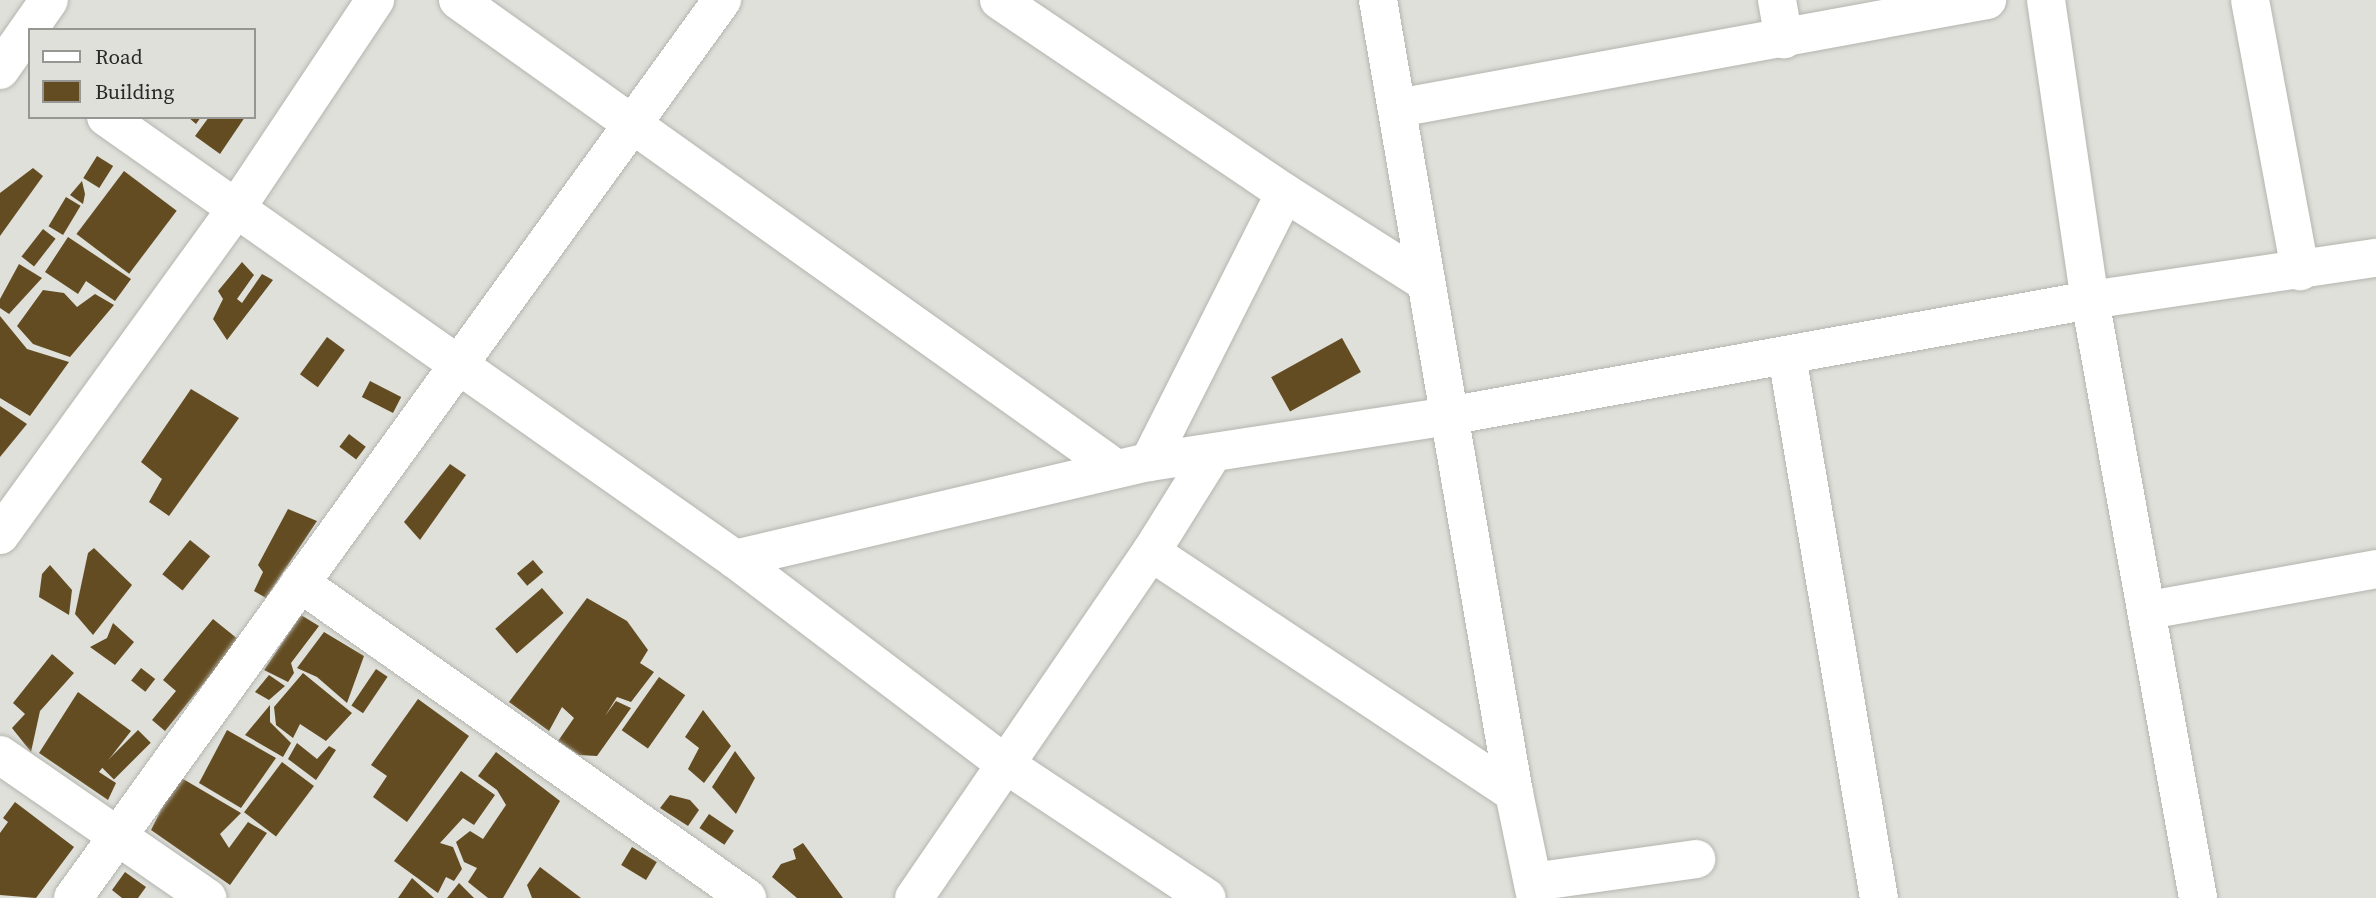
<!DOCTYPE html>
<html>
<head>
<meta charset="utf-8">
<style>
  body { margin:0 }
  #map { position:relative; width:2376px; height:898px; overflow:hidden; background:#dfe0da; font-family:"Source Serif 4",serif }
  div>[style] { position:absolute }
  .building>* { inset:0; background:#644c22; transform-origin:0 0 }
  .roads { filter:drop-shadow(0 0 2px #b4b5af) drop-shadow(0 0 2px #b4b5af) }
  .minor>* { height:38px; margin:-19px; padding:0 19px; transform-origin:19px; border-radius:19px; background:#fff }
  .tertiary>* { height:38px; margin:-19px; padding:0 19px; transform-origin:19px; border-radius:19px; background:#fff }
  span { translate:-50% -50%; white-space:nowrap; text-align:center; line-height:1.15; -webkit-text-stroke:7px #dfe0da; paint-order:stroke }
  .legend { position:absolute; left:28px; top:28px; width:228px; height:91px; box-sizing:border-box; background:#dfe0da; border:2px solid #969792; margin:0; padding:9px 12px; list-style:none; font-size:21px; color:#292927 }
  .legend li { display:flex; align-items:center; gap:14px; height:35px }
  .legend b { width:35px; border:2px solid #969792 }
</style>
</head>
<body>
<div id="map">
  <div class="building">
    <div style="clip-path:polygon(188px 117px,201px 117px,196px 124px)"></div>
    <div style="clip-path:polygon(209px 117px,245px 117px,220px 154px,195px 136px)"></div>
    <div style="left:97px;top:156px;width:19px;height:26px;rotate:32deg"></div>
    <div style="clip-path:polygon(33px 168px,43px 176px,0 236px,0 193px)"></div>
    <div style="left:124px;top:171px;width:66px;height:79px;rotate:37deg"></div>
    <div style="clip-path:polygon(82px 181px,85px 194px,83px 204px,70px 195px)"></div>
    <div style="left:66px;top:197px;width:17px;height:34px;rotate:31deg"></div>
    <div style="left:43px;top:229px;width:16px;height:35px;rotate:38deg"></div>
    <div style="clip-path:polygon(68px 237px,131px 279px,115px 301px,86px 281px,78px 294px,45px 272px)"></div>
    <div style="clip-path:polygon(242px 262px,254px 275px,237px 299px,242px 303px,262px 274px,273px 280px,227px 340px,213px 319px,223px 299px,218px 291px)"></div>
    <div style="clip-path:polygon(19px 264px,42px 278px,9px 314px,0 308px,0 299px)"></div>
    <div style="clip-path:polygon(43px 290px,64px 293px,77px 307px,95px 294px,114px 305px,70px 357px,33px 344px,17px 326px)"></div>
    <div style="clip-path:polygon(0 316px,27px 349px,69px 362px,30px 416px,0 398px)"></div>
    <div style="left:327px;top:337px;width:22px;height:46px;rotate:36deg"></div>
    <div style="left:1342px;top:338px;width:39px;height:81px;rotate:61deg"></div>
    <div style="left:370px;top:381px;width:35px;height:18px;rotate:27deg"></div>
    <div style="clip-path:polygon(191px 389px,239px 418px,169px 516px,149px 502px,162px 479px,141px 462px)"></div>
    <div style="clip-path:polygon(0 406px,27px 424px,0 457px)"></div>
    <div style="left:349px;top:434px;width:21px;height:16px;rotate:37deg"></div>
    <div style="clip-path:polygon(450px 464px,466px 475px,420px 540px,404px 522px)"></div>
    <div style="clip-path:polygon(288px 509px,317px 521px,266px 598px,254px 591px,263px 572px,258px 565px)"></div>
    <div style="left:190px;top:540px;width:26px;height:44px;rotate:39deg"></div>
    <div style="clip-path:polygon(94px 548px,132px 585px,93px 635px,75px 614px,88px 553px)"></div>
    <div style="left:533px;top:560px;width:16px;height:21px;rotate:50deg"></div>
    <div style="clip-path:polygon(50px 565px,72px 590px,69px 615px,39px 597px,42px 574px)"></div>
    <div style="left:542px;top:588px;width:33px;height:62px;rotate:49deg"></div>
    <div style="clip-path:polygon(587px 598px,627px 621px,648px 650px,640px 663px,654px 672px,631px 702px,617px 697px,605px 716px,616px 701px,631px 708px,597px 756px,579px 755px,558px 741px,574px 718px,562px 707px,549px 731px,509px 702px)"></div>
    <div style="clip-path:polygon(301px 615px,319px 626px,291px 663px,294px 673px,288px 682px,264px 670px)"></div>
    <div style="clip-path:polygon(213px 619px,239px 640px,165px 731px,152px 720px,176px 691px,163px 680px)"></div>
    <div style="clip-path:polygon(113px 623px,134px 642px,115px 665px,90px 647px,107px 638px)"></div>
    <div style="clip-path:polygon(324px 632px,364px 656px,347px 703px,317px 677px,297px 668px)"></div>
    <div style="clip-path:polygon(52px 654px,74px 673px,40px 711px,31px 752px,12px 728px,25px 714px,13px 703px)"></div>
    <div style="left:141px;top:668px;width:18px;height:16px;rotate:38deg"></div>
    <div style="left:376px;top:669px;width:14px;height:44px;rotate:34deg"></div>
    <div style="clip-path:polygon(303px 673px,352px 713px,326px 741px,300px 724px,293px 738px,276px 725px,274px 707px)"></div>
    <div style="clip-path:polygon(269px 675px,285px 686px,269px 700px,255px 692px)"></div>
    <div style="left:659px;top:677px;width:32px;height:65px;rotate:35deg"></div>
    <div style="clip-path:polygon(78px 692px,131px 731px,99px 772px,116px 783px,108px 800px,39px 753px)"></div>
    <div style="clip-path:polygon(418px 699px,469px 736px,407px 822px,373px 797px,387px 776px,371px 765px)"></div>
    <div style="clip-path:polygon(270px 705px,270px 722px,291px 743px,283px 757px,245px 735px)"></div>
    <div style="clip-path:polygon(703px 710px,731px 746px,704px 783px,688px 769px,699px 748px,685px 737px)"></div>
    <div style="left:138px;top:730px;width:18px;height:52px;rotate:45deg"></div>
    <div style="clip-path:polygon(227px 730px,276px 758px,241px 808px,199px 783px)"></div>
    <div style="clip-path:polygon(297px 743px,317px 759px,329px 746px,336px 750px,316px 780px,288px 759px)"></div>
    <div style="clip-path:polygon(735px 751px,755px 778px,736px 814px,712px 787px)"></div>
    <div style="clip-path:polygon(496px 752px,560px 801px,503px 898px,488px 898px,468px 882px,477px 868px,464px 862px,456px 842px,470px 831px,483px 839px,506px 805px,497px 790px,478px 776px)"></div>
    <div style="left:282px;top:762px;width:40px;height:63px;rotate:37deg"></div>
    <div style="clip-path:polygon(461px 771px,495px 795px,474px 825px,463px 818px,440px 843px,453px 847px,462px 869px,454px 881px,446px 877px,438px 893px,394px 861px)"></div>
    <div style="clip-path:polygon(178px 776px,241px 813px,220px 834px,229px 848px,248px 822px,267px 833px,230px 885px,151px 830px)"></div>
    <div style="clip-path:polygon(670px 795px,690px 800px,699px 810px,688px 826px,660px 808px)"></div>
    <div style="clip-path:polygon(15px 802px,74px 847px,36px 898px,0 895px,0 833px,8px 822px,3px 818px)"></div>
    <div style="left:709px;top:814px;width:30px;height:17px;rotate:34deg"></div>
    <div style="clip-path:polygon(803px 843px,843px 898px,797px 898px,772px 877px,781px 864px,796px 859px,793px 849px)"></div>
    <div style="left:632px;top:847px;width:29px;height:21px;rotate:31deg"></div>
    <div style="clip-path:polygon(540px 867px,581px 898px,532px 898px,527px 885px)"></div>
    <div style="clip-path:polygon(125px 872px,146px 887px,138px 898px,122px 898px,112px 890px)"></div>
    <div style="clip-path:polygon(412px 878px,434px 898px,398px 898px)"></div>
    <div style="clip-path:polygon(459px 883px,474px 898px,447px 898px)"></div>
  </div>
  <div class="roads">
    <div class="minor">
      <div style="left:458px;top:0;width:807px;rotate:35.46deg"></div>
      <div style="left:999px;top:0;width:345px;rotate:34deg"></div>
      <div style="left:1285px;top:193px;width:166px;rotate:32.4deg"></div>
      <div style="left:1777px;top:0;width:40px;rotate:80deg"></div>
      <div style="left:2046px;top:0;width:303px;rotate:81.7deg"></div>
      <div style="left:2090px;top:300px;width:608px;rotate:79.76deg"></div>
      <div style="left:2250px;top:0;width:276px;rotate:79.5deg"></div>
      <div style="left:0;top:70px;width:85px;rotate:-55deg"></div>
      <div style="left:1398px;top:108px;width:599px;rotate:-10.39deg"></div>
      <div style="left:106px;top:117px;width:769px;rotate:35.1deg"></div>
      <div style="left:735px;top:559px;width:339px;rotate:37.2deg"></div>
      <div style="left:1005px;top:764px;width:242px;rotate:33.6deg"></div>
      <div style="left:1787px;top:356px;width:550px;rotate:80.37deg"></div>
      <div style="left:1149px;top:462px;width:301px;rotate:-63.2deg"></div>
      <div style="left:0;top:535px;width:405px;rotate:-54.1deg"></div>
      <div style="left:237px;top:207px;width:249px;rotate:-56.3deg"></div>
      <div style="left:1151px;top:552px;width:436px;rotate:33.6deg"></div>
      <div style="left:735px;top:559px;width:425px;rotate:-13.2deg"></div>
      <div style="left:1149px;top:462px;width:303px;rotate:-8.7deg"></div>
      <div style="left:1448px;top:416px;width:652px;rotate:-10.24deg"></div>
      <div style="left:2090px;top:300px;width:289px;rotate:-8.4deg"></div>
      <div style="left:300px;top:583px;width:547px;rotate:35.17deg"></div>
      <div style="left:2149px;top:610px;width:231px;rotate:-10.2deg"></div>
      <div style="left:0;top:755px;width:252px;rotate:34.6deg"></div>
      <div style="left:1533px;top:882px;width:165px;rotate:-8deg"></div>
      <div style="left:73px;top:898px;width:1108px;rotate:-54.14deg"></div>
      <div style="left:914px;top:898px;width:419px;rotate:-55.6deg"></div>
      <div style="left:1151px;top:552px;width:113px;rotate:-58deg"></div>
    </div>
    <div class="tertiary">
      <div style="left:1378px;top:0;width:805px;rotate:80.27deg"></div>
      <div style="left:1514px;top:793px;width:107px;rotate:78.2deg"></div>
    </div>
  </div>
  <ul class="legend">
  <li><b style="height:9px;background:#fff"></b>Road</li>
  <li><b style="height:19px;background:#644c22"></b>Building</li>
  </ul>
</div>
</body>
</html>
